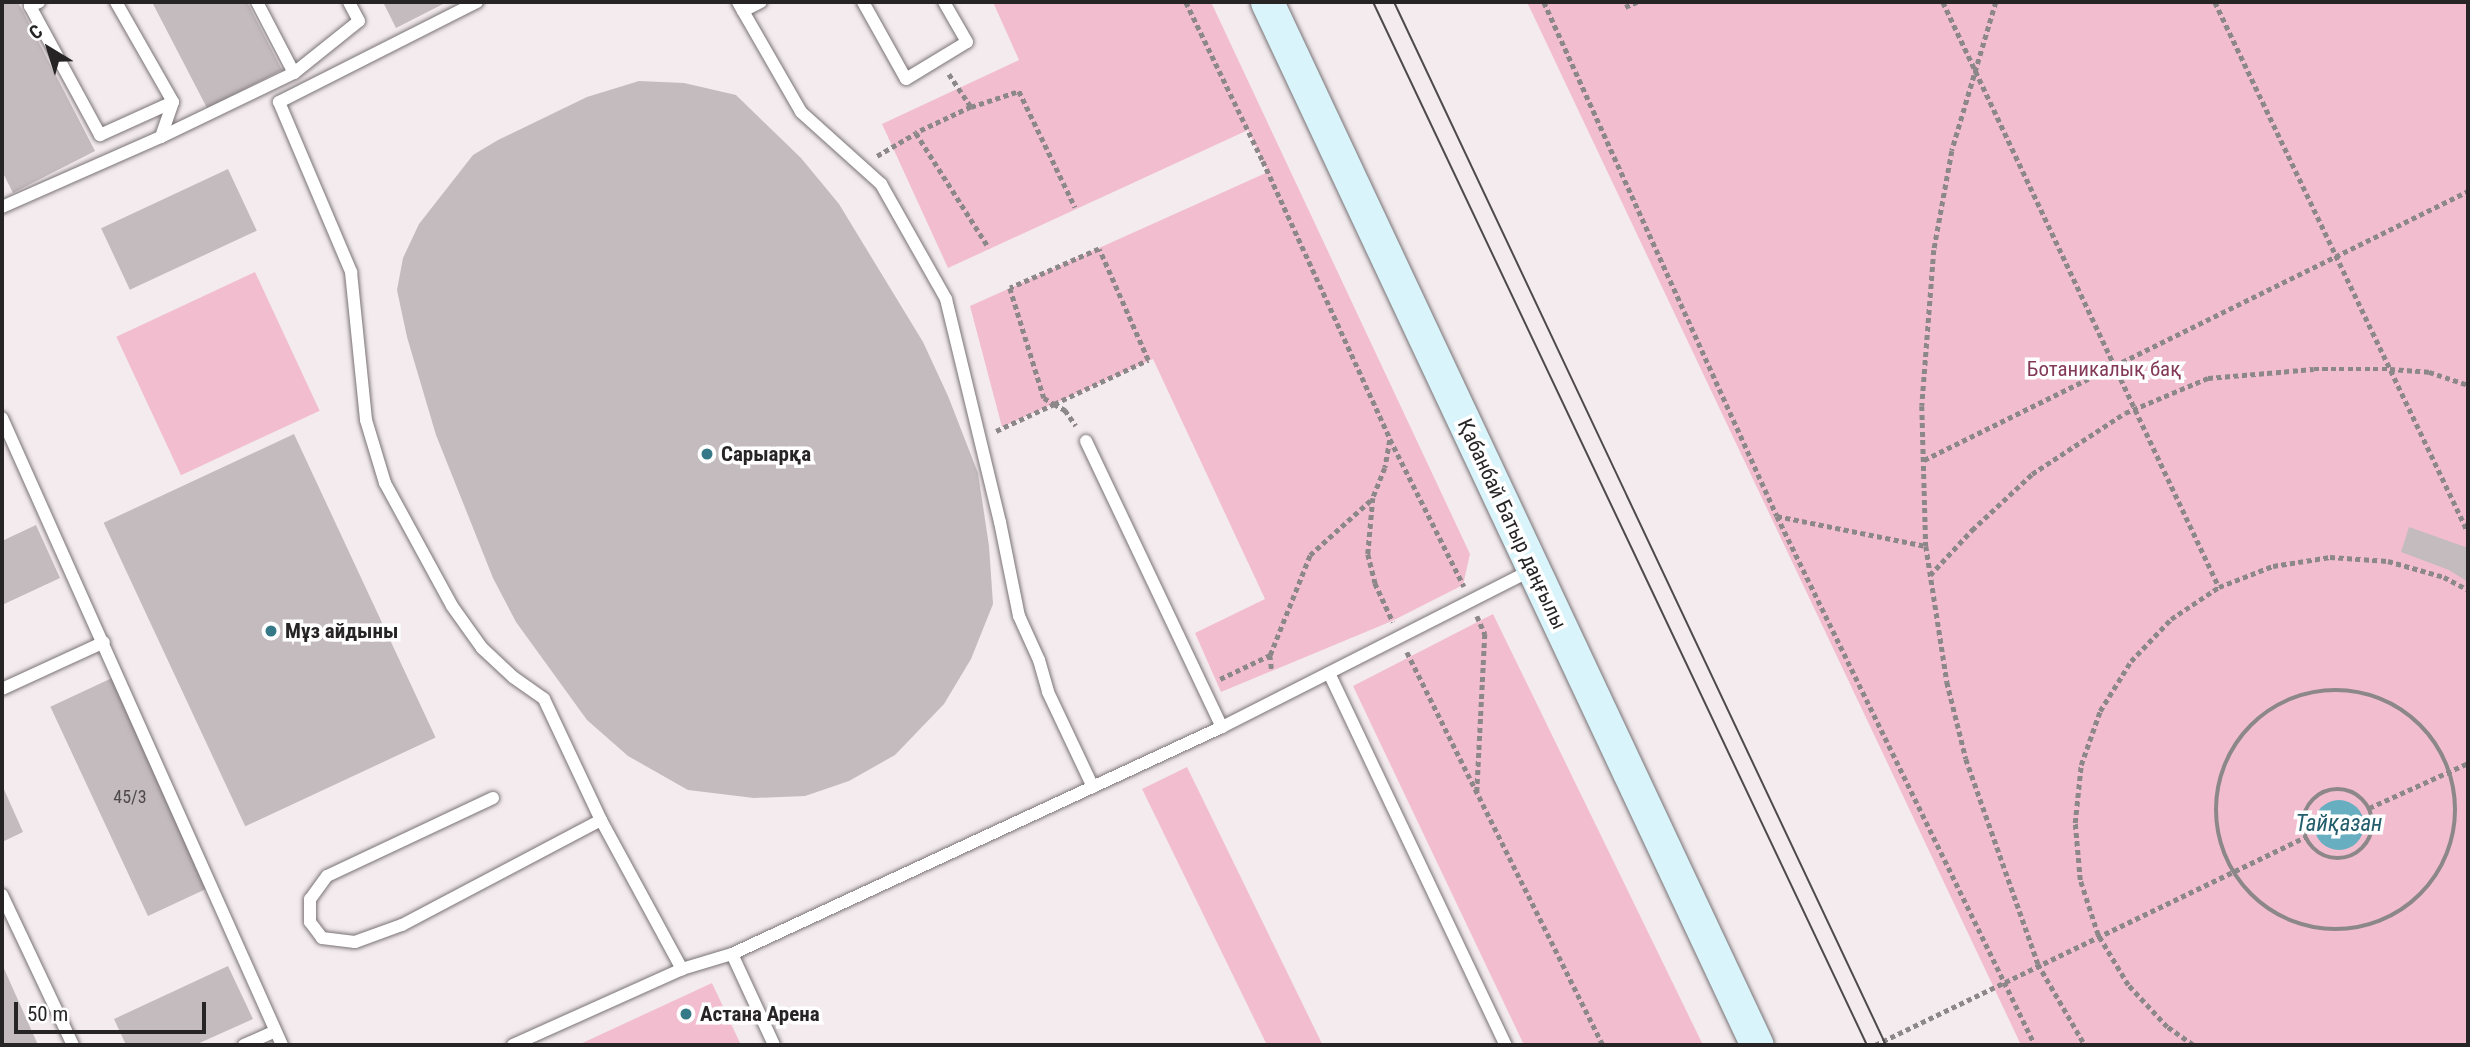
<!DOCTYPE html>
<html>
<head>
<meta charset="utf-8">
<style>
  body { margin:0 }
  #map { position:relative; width:2470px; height:1047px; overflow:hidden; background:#f3ebee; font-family:"Roboto Condensed",sans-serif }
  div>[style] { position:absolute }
  .green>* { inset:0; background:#f2becf; transform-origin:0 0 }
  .water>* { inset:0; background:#67aec0 }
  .round { border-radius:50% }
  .building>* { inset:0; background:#c3bbbd; transform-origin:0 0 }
  .path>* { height:4.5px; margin-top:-2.25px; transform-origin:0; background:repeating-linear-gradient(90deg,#8c8789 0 5px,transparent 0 8.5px) }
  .path>.ring { margin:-2.25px; padding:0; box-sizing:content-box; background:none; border:4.5px solid #8c8789; border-radius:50% }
  .roads { filter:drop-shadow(0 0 2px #7a7375) drop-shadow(0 0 2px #7a7375) }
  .service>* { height:12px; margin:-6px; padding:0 6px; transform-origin:6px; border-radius:6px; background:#fff }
  .secondary>* { height:33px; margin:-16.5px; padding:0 16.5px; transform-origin:16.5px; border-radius:16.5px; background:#d9f4fb }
  .tram>* { height:2px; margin:-1px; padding:0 1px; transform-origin:1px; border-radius:1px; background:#4e4a4c }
  .dots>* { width:19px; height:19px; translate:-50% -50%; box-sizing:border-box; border:4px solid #fff; border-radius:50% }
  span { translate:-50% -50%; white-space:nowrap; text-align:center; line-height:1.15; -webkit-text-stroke:7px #fff; paint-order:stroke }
  .number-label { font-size:18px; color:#4e4a4b }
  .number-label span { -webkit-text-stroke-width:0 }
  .park-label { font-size:21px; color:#823957 }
  .poi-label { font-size:21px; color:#272425; font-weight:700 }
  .left { translate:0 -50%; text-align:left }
  .street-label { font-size:21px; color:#272425 }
  .water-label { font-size:23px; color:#245e6c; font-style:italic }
  .frame { position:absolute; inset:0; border:4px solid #272425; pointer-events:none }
  .north { position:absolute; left:14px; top:14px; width:70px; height:70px; -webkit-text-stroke:5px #fff; paint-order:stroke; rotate:322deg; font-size:19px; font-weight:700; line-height:28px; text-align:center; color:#272425 }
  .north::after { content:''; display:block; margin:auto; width:24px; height:32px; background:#272425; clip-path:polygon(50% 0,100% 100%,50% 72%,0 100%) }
  .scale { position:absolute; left:14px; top:1002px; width:192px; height:32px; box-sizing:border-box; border:4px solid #272425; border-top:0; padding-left:9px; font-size:21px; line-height:24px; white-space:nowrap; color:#272425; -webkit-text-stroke:5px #fff; paint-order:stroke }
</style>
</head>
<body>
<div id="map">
  <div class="green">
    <div style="clip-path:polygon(993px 2px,1211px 2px,1470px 554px,1463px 585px,1392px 621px,1221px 692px,1195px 633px,1265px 599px,1153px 359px,1002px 427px,970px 306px,1268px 172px,1248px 130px,948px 268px,882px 124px,1019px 60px)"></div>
    <div style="clip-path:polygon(1527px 2px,2468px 2px,2468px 1045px,2021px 1045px)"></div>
    <div style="left:255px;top:272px;width:153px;height:153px;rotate:65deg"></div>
    <div style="clip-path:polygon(1493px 614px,1703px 1045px,1524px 1045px,1353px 686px)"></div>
    <div style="left:1187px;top:767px;width:309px;height:50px;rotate:64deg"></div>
    <div style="clip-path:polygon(712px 983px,741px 1045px,578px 1045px)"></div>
  </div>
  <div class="water">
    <div class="round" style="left:2314px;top:800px;width:50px;height:50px"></div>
  </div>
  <div class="building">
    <div style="clip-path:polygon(2px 2px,18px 2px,95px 151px,13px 193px,2px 171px)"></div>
    <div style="clip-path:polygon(152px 2px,247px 2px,282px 70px,207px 108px)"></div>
    <div style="clip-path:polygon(383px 2px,447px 2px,396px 28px)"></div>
    <div style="clip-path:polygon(639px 81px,684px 83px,736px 95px,801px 158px,839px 204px,923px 342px,948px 396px,978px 473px,989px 546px,993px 604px,971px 659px,944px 704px,895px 755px,849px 781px,805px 796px,754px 798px,688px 790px,628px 756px,587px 720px,516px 622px,493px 578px,436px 435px,407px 337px,397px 290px,403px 258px,419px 224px,473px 155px,498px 140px,587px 97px)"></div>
    <div style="left:228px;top:169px;width:68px;height:140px;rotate:65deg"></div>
    <div style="left:294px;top:434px;width:335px;height:210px;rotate:65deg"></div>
    <div style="clip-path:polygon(36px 525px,60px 578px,2px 605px,2px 541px)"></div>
    <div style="clip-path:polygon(2409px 527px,2468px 548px,2468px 582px,2449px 570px,2401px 552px)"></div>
    <div style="left:112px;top:678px;width:231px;height:68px;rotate:65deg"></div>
    <div style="clip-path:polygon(2px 785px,23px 832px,2px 842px)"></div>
    <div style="clip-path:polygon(2px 964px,38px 1045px,2px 1045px)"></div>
    <div style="clip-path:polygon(228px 966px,253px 1019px,195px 1045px,126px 1045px,114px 1019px)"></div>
  </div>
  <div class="path">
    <div style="left:1186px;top:2px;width:177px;rotate:64.2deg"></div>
    <div style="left:1263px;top:161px;width:306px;rotate:65.4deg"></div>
    <div style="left:1390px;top:439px;width:165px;rotate:63.3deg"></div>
    <div style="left:1544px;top:2px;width:564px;rotate:65.61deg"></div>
    <div style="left:1777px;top:516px;width:589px;rotate:64deg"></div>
    <div style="left:1943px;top:2px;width:647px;rotate:64.74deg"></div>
    <div style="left:1996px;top:2px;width:155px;rotate:106.5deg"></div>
    <div style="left:1952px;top:151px;width:101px;rotate:100.3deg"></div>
    <div style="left:1934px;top:250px;width:156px;rotate:94.4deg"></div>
    <div style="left:1922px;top:406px;width:140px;rotate:88.4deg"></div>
    <div style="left:1926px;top:546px;width:138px;rotate:81.2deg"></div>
    <div style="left:1947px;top:682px;width:79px;rotate:76.1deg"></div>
    <div style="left:1966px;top:759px;width:217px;rotate:70.6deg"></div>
    <div style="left:2038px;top:964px;width:94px;rotate:59.9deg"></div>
    <div style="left:2215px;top:2px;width:587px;rotate:64.48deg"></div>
    <div style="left:1625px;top:7px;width:13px;rotate:-23deg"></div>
    <div style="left:949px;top:74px;width:40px;rotate:56deg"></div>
    <div style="left:971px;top:107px;width:61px;rotate:154.7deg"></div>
    <div style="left:916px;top:133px;width:136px;rotate:57.6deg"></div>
    <div style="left:971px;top:107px;width:51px;rotate:-18.4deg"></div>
    <div style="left:1019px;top:91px;width:129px;rotate:64.2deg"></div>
    <div style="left:877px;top:156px;width:45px;rotate:-30.5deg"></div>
    <div style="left:996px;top:431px;width:64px;rotate:-25deg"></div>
    <div style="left:1054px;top:404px;width:104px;rotate:-25.1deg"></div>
    <div style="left:1148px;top:360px;width:121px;rotate:-113.8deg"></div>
    <div style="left:1099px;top:249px;width:97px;rotate:156.3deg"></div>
    <div style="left:1010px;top:288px;width:115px;rotate:72.8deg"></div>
    <div style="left:1044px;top:398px;width:12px;rotate:31deg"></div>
    <div style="left:1054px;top:404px;width:13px;rotate:29deg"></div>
    <div style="left:1065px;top:410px;width:19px;rotate:55deg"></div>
    <div style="left:1390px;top:440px;width:28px;rotate:100deg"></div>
    <div style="left:1385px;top:468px;width:32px;rotate:112deg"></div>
    <div style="left:1373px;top:498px;width:56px;rotate:95.1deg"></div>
    <div style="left:1368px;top:554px;width:30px;rotate:76deg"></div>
    <div style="left:1375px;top:583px;width:43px;rotate:65.2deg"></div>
    <div style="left:1924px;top:460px;width:607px;rotate:-26.31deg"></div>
    <div style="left:1777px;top:516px;width:152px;rotate:11.4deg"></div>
    <div style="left:1930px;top:575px;width:62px;rotate:-47deg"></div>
    <div style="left:1972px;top:530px;width:82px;rotate:-43deg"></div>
    <div style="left:2032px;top:474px;width:111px;rotate:-33.3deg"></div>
    <div style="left:2125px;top:413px;width:90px;rotate:-22.9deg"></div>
    <div style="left:2208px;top:378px;width:106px;rotate:-4.9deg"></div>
    <div style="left:2314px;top:369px;width:76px"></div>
    <div style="left:2390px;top:369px;width:39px;rotate:4deg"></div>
    <div style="left:2429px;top:372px;width:41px;rotate:18.4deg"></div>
    <div style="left:1477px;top:616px;width:20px;rotate:66deg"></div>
    <div style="left:1485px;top:634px;width:158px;rotate:92.9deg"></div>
    <div style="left:1407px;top:652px;width:439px;rotate:63.5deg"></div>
    <div style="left:1270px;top:655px;width:108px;rotate:-68.2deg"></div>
    <div style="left:1310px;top:555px;width:84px;rotate:-42.1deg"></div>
    <div style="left:1220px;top:679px;width:55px;rotate:-25.6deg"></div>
    <div style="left:1270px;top:655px;width:16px;rotate:83deg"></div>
    <div class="ring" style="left:2216px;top:690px;width:235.5px;height:235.5px"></div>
    <div class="ring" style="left:2303px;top:789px;width:65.5px;height:65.5px"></div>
    <div style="left:2369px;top:808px;width:109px;rotate:-24.4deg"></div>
    <div style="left:1875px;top:1045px;width:478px;rotate:-25.8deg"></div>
    <div style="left:2193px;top:1045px;width:32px;rotate:-145deg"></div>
    <div style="left:2167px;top:1027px;width:57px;rotate:-132.9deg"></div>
    <div style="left:2128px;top:985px;width:58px;rotate:-121deg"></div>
    <div style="left:2098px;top:935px;width:58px;rotate:-108.1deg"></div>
    <div style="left:2080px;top:880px;width:57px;rotate:-95deg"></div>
    <div style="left:2075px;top:823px;width:58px;rotate:-84.1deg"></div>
    <div style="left:2081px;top:765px;width:57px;rotate:-70.6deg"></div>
    <div style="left:2100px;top:711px;width:59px;rotate:-58.2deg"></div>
    <div style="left:2131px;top:661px;width:58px;rotate:-46.4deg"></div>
    <div style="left:2171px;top:619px;width:58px;rotate:-33.7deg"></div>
    <div style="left:2219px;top:587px;width:58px;rotate:-21.3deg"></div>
    <div style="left:2273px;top:566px;width:58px;rotate:-9deg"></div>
    <div style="left:2330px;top:557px;width:58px;rotate:3.9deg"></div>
    <div style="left:2388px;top:561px;width:58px;rotate:15.9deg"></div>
    <div style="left:2444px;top:577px;width:27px;rotate:28deg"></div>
  </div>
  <div class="roads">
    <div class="service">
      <div style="left:39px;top:2px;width:10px;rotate:156deg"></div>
      <div style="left:30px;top:6px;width:147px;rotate:61.5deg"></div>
      <div style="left:100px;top:135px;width:80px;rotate:-24.3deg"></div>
      <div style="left:116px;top:2px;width:115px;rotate:60.3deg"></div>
      <div style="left:173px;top:102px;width:37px;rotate:109deg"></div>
      <div style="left:257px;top:2px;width:80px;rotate:62.5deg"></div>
      <div style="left:477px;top:2px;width:222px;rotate:153.2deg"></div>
      <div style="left:279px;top:102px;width:185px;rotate:67deg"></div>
      <div style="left:351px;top:272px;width:149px;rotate:84.2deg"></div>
      <div style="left:366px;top:420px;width:66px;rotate:73.2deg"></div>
      <div style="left:385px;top:483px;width:140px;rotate:61.4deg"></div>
      <div style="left:452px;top:606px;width:52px;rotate:54.5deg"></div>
      <div style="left:482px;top:648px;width:42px;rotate:43.1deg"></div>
      <div style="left:513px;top:677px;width:38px;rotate:35deg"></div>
      <div style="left:544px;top:699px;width:134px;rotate:64.8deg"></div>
      <div style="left:738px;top:2px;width:10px;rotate:61deg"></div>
      <div style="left:743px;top:11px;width:20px;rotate:-27deg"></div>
      <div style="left:863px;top:2px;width:88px;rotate:60.8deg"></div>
      <div style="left:906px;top:79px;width:71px;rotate:-31.2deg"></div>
      <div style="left:967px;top:42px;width:46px;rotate:-119.9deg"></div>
      <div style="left:743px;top:11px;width:116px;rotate:60.1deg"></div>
      <div style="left:801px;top:112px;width:108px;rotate:42deg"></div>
      <div style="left:881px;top:184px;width:132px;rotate:60.5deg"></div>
      <div style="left:946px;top:299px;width:229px;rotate:76.4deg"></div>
      <div style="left:1000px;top:522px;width:96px;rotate:78.6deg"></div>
      <div style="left:1019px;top:616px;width:48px;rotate:65.6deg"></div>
      <div style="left:1039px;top:660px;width:33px;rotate:74deg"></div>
      <div style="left:1048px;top:692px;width:105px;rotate:64.7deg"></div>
      <div style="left:2px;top:207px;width:174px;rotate:-23.8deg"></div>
      <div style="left:161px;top:137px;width:148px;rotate:-25.7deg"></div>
      <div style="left:294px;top:73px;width:83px;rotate:-38.7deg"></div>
      <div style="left:359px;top:21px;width:21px;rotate:-118deg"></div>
      <div style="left:2px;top:418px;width:687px;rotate:65.94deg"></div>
      <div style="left:1086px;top:441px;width:317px;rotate:64.6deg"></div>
      <div style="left:1329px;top:673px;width:412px;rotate:64.6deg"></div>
      <div style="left:2px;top:689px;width:112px;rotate:-24.7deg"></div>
      <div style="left:493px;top:798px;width:183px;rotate:154.8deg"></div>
      <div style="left:327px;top:876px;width:29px;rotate:126deg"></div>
      <div style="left:310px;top:899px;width:23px;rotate:90deg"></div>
      <div style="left:310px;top:922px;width:20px;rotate:53deg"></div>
      <div style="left:322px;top:938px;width:33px;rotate:7deg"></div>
      <div style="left:355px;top:942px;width:50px;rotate:-19.9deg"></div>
      <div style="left:402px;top:925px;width:225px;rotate:-27.8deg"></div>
      <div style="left:601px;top:820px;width:170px;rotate:61.5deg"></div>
      <div style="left:2px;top:895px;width:166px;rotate:64.7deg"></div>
      <div style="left:732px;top:954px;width:100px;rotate:65.2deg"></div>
      <div style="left:244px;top:1045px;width:34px;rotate:-24deg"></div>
      <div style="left:513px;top:1045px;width:185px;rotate:-24.2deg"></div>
      <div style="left:682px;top:969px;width:52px;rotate:-16.7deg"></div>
      <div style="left:732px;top:954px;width:540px;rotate:-24.86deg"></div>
      <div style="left:1222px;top:727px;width:349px;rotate:-26.9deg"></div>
    </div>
    <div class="secondary">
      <div style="left:1267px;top:2px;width:1152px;rotate:64.84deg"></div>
    </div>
  </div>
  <div class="tram">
    <div style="left:1373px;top:2px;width:1154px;rotate:64.66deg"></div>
    <div style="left:1394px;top:2px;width:1153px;rotate:64.75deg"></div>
  </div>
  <div class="dots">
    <div style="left:707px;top:454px;background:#357988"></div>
    <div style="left:271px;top:631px;background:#357988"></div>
    <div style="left:686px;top:1014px;background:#357988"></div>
  </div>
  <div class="number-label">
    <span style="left:130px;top:797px">45/3</span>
  </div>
  <div class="park-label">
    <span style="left:2104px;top:369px">Ботаникалық бақ</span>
  </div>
  <div class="poi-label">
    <span class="left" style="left:721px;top:454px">Сарыарқа</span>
    <span class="left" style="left:285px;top:631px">Мұз айдыны</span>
    <span class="left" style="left:700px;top:1014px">Астана Арена</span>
  </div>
  <div class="street-label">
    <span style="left:1512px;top:524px;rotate:65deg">Қабанбай Батыр даңғылы</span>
  </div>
  <div class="water-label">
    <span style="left:2339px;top:824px">Тайқазан</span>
  </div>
  <div class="frame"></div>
  <div class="north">С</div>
  <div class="scale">50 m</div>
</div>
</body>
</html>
